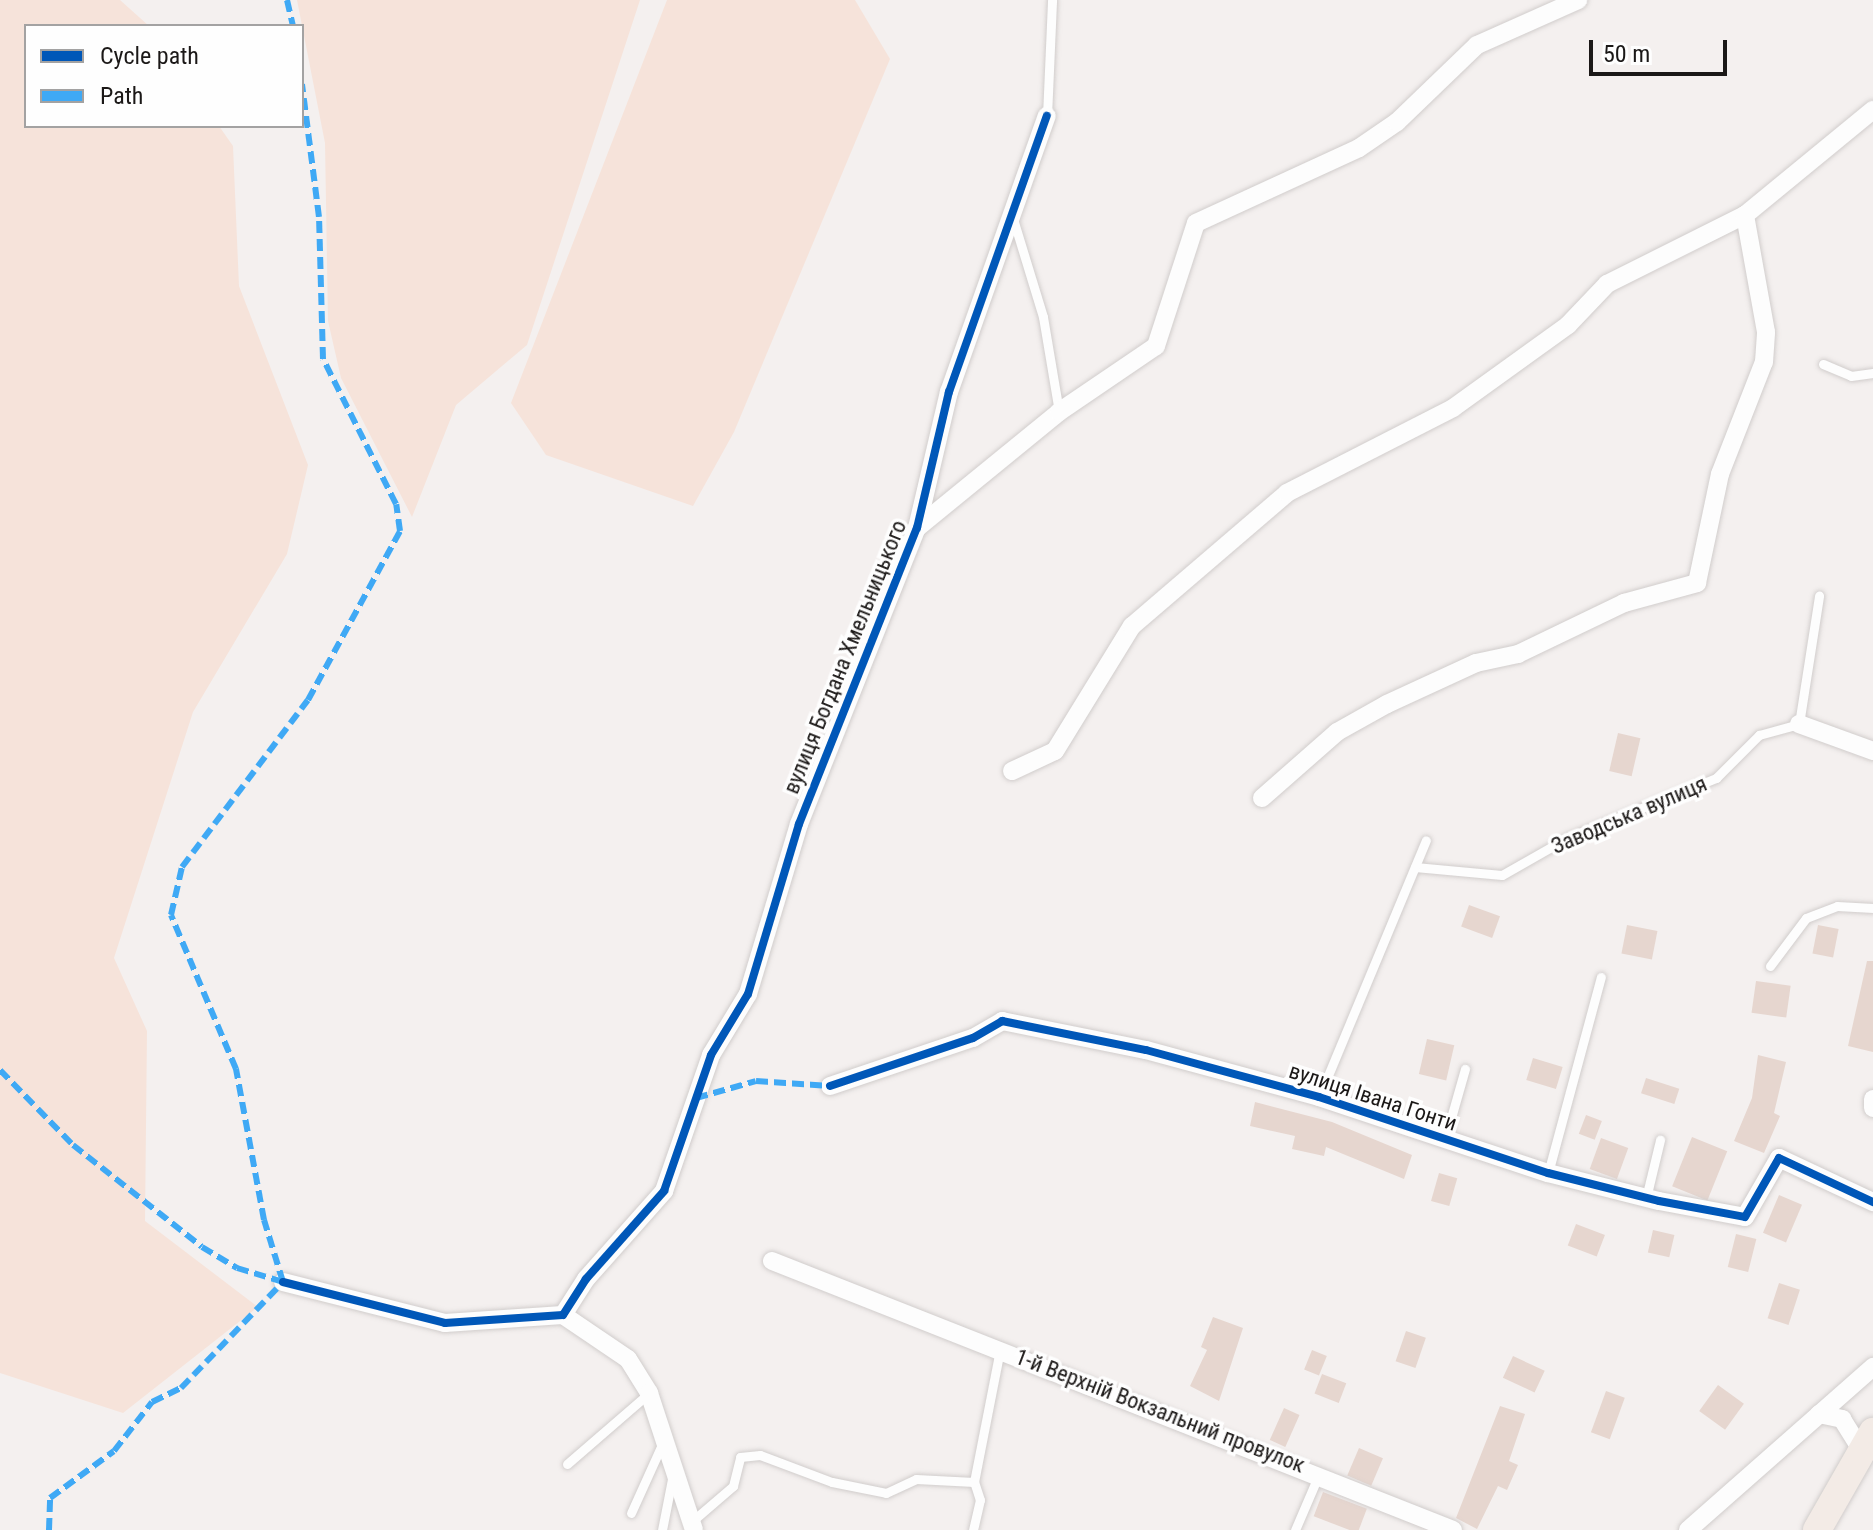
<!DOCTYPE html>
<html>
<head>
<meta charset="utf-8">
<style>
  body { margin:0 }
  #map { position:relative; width:1873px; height:1530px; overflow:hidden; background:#f4f0ef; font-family:"Roboto Condensed",sans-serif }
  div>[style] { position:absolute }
  .green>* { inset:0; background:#f6e3da }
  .building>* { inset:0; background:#e6d6cf; transform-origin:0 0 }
  .roads { filter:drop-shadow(0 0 2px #d1cdcc) drop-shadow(0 0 2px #d1cdcc) }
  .service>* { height:9px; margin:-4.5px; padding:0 4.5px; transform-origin:4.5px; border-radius:4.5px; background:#fdfdfd }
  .minor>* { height:18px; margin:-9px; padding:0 9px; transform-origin:9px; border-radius:9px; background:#fdfdfd }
  .primary>* { height:28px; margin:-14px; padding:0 14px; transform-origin:14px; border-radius:14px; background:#f3ebe6 }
  .quiet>* { height:6px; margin-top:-3px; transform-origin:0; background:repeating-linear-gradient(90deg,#3fa9f5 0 12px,transparent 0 18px) }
  .cycleway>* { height:8px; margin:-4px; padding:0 4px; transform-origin:4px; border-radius:4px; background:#0057b8 }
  span { translate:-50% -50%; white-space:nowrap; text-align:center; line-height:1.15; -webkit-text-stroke:7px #fefefe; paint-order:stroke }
  .street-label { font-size:22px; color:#1b1817 }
  .legend { position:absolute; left:24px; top:24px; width:280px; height:104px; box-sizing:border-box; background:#fefefe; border:2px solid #a3a2a2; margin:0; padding:10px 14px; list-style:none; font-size:24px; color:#1b1817 }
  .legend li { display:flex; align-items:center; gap:16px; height:40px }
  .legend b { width:40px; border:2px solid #a3a2a2 }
  .scale { position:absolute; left:1589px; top:40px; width:138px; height:36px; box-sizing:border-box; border:4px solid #1b1817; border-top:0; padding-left:10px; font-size:24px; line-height:28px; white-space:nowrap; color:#1b1817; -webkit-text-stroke:6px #fefefe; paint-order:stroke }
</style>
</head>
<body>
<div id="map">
  <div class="green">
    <div style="clip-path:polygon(0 0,120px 0,149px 26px,26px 26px,26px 126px,219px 126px,233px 146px,239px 286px,308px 465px,287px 554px,193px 712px,114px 958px,147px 1031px,145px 1221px,258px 1307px,123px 1413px,0 1373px)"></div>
    <div style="clip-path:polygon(297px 0,640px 0,527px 345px,456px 405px,412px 517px,341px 378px,328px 321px,325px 143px)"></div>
    <div style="clip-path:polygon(667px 0,855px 0,890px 59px,734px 432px,693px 506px,546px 455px,511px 403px)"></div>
  </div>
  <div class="building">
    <div style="left:1618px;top:733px;width:23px;height:39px;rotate:13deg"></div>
    <div style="left:1469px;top:905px;width:33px;height:23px;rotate:20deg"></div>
    <div style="left:1627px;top:925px;width:31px;height:29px;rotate:11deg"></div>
    <div style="left:1818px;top:925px;width:21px;height:29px;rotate:11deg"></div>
    <div style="clip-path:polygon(1867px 961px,1873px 961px,1873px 1052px,1848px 1046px)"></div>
    <div style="left:1756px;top:981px;width:35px;height:32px;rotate:8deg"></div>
    <div style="left:1427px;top:1039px;width:28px;height:36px;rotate:13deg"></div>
    <div style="clip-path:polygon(1758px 1055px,1786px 1062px,1774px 1113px,1780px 1116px,1764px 1153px,1734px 1141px,1752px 1098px)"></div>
    <div style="left:1533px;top:1058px;width:31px;height:23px;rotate:17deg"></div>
    <div style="left:1646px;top:1078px;width:35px;height:16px;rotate:18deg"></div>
    <div style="clip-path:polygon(1255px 1102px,1332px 1122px,1412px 1155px,1404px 1179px,1326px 1147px,1324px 1156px,1292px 1149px,1295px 1136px,1250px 1126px)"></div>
    <div style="left:1586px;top:1115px;width:17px;height:20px;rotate:21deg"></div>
    <div style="left:1692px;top:1137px;width:38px;height:53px;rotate:22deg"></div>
    <div style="left:1601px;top:1138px;width:29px;height:33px;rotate:20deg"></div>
    <div style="left:1439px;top:1173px;width:19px;height:29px;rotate:16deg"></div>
    <div style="left:1779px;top:1195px;width:25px;height:41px;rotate:23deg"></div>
    <div style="left:1576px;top:1224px;width:31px;height:23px;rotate:21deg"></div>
    <div style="left:1653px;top:1230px;width:22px;height:23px;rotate:13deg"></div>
    <div style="left:1736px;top:1234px;width:21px;height:34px;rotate:14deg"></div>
    <div style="left:1779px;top:1283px;width:22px;height:37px;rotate:18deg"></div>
    <div style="clip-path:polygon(1213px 1317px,1243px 1328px,1219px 1401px,1190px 1386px,1207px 1350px,1201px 1347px)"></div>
    <div style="left:1406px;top:1331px;width:21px;height:32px;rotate:19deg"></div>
    <div style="left:1312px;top:1350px;width:16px;height:21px;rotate:22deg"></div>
    <div style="left:1513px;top:1356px;width:35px;height:24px;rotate:25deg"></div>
    <div style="left:1322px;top:1374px;width:26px;height:21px;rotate:21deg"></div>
    <div style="left:1718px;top:1385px;width:32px;height:32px;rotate:36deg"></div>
    <div style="left:1606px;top:1391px;width:20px;height:44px;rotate:20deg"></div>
    <div style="clip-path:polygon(1500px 1406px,1525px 1414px,1509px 1461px,1518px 1465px,1507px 1490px,1498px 1486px,1477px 1529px,1456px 1518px)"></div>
    <div style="left:1284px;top:1408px;width:17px;height:35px;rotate:24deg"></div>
    <div style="left:1359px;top:1448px;width:26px;height:30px;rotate:23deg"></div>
    <div style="left:1323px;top:1492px;width:47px;height:26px;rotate:21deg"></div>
  </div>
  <div class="roads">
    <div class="service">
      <div style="left:1047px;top:116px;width:116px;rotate:-87.5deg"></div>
      <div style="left:1014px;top:222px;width:99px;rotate:73deg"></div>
      <div style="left:1043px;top:317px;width:96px;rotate:80.4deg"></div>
      <div style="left:1823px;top:364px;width:30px;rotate:23deg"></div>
      <div style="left:1851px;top:376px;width:22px;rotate:-8deg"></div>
      <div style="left:1415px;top:867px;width:87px;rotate:5.3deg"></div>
      <div style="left:1502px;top:875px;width:75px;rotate:-29.6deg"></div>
      <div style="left:1567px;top:838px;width:161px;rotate:-21.9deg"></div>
      <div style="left:1716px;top:778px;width:61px;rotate:-45deg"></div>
      <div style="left:1759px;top:735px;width:41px;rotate:-15.4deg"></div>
      <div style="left:1799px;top:724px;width:130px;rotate:-81.1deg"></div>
      <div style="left:1770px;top:966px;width:60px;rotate:-53.1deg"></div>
      <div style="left:1806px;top:918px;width:33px;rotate:-21deg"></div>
      <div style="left:1837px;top:906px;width:36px;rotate:3deg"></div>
      <div style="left:1319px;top:1097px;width:278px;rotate:-67.4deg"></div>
      <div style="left:1445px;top:1139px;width:73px;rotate:-74.1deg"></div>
      <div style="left:1548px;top:1173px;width:203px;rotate:-74.9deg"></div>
      <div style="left:1646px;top:1198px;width:60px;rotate:-76.4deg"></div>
      <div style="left:567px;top:1464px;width:108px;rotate:-40.9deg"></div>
      <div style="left:631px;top:1513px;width:80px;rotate:-65.7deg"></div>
      <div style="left:690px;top:1523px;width:57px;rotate:-40.7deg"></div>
      <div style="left:733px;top:1486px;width:30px;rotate:-76deg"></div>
      <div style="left:740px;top:1457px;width:20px;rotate:-6deg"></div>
      <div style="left:760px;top:1455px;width:77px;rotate:20.6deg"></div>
      <div style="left:832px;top:1482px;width:55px;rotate:11.5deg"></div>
      <div style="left:886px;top:1493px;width:33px;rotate:-25deg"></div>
      <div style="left:916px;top:1479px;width:58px;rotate:3deg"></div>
      <div style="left:662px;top:1530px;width:57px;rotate:-78.9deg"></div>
      <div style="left:973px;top:1530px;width:31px;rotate:-77deg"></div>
      <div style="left:980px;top:1500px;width:19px;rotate:-108deg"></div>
      <div style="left:974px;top:1482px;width:135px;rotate:-78.9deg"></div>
      <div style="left:1295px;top:1530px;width:61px;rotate:-66.8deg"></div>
    </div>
    <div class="minor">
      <div style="left:917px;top:528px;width:183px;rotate:-39.2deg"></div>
      <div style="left:1059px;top:412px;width:117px;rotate:-34.2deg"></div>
      <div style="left:1156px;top:346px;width:129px;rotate:-72deg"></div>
      <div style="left:1196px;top:223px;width:179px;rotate:-24.7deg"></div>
      <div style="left:1359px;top:148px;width:46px;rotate:-34.4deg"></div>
      <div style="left:1397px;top:122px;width:111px;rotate:-43.9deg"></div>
      <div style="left:1477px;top:45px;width:111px;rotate:-24deg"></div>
      <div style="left:1799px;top:724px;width:79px;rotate:20deg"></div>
      <div style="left:1012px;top:771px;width:47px;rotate:-24.9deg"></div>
      <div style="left:1055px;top:751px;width:147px;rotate:-58.4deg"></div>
      <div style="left:1132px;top:626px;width:204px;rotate:-40.6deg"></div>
      <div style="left:1287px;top:493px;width:186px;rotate:-27.1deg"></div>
      <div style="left:1453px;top:408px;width:142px;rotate:-35.8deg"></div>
      <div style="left:1568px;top:325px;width:57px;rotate:-46.4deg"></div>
      <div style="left:1607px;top:284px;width:154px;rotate:-26.6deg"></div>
      <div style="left:1745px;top:215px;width:166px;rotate:-39.4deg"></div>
      <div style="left:1262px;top:798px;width:100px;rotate:-41.3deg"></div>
      <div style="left:1337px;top:732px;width:57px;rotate:-29.2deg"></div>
      <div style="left:1387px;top:704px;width:98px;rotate:-24.7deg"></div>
      <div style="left:1476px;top:663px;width:43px;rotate:-12.1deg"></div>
      <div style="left:1518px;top:654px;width:118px;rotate:-25.7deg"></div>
      <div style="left:1624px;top:603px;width:76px;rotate:-15.3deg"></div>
      <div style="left:1697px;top:583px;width:111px;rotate:-78.1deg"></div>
      <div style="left:1720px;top:474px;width:120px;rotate:-68.6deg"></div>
      <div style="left:1764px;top:362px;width:30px;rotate:-86deg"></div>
      <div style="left:1766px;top:332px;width:119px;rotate:-100.2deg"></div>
      <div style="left:830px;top:1086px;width:151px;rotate:-18.6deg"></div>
      <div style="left:973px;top:1038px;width:34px;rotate:-30deg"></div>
      <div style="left:1002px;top:1021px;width:147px;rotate:11.4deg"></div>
      <div style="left:1146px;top:1050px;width:179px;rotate:15.2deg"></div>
      <div style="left:1319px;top:1097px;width:241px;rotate:18.4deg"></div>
      <div style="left:1548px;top:1173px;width:114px;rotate:14.2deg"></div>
      <div style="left:1659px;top:1201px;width:87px;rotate:10.5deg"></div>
      <div style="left:1745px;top:1217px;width:68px;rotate:-60deg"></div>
      <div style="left:1779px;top:1158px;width:104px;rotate:25.1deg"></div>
      <div style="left:1873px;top:1099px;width:9px;rotate:90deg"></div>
      <div style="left:772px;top:1261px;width:732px;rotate:21.55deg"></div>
      <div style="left:283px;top:1282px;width:167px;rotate:14.2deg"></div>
      <div style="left:445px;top:1323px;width:118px;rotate:-3.9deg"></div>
      <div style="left:563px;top:1315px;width:43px;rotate:-57.4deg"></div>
      <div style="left:586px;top:1279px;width:118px;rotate:-48.4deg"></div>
      <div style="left:664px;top:1191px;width:144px;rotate:-70.9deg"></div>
      <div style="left:711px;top:1055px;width:71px;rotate:-58.8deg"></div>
      <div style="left:748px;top:994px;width:177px;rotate:-73.3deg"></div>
      <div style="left:799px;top:824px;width:319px;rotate:-68.3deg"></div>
      <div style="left:917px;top:528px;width:140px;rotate:-76.8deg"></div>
      <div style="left:949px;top:392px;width:293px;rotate:-70.5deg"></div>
      <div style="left:563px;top:1315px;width:78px;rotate:34.1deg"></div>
      <div style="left:628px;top:1359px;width:40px;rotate:58deg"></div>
      <div style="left:649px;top:1393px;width:144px;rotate:71.8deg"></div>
      <div style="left:1819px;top:1414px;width:24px;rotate:12deg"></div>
      <div style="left:1842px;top:1419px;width:38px;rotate:58deg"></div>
      <div style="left:1688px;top:1530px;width:247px;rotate:-41.4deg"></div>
    </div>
    <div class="primary">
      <div style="left:1817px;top:1530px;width:113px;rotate:-60.3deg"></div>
    </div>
  </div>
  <div class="quiet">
    <div style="left:287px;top:0;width:27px;rotate:77deg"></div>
    <div style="left:0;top:1070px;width:105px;rotate:45.8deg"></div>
    <div style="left:73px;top:1145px;width:164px;rotate:38.3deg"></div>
    <div style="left:202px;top:1247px;width:41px;rotate:31deg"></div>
    <div style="left:237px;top:1268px;width:48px;rotate:16.9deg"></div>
    <div style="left:696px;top:1098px;width:62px;rotate:-15.8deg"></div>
    <div style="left:756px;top:1081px;width:74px;rotate:3.9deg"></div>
    <div style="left:283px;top:1282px;width:65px;rotate:-107deg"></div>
    <div style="left:264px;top:1220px;width:154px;rotate:-100.5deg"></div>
    <div style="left:236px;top:1069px;width:167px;rotate:-112.9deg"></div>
    <div style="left:171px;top:915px;width:49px;rotate:-77.1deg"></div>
    <div style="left:182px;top:867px;width:209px;rotate:-53deg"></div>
    <div style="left:308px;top:700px;width:192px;rotate:-61.4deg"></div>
    <div style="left:400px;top:531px;width:27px;rotate:-98deg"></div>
    <div style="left:396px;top:504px;width:162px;rotate:-116.7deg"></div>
    <div style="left:323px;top:359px;width:142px;rotate:-91.6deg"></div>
    <div style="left:319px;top:217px;width:134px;rotate:-97.3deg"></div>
    <div style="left:49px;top:1530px;width:32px;rotate:-88deg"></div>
    <div style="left:50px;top:1498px;width:79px;rotate:-36.3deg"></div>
    <div style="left:114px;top:1451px;width:62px;rotate:-52.2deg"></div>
    <div style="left:152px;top:1402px;width:32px;rotate:-26deg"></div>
    <div style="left:181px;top:1388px;width:147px;rotate:-46.1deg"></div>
  </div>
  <div class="cycleway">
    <div style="left:830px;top:1086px;width:151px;rotate:-18.6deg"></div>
    <div style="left:973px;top:1038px;width:34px;rotate:-30deg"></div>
    <div style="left:1002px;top:1021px;width:147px;rotate:11.4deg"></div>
    <div style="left:1146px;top:1050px;width:179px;rotate:15.2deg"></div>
    <div style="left:1319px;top:1097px;width:241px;rotate:18.4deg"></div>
    <div style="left:1548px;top:1173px;width:114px;rotate:14.2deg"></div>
    <div style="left:1659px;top:1201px;width:87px;rotate:10.5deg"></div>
    <div style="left:1745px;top:1217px;width:68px;rotate:-60deg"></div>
    <div style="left:1779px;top:1158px;width:104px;rotate:25.1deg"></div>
    <div style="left:283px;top:1282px;width:167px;rotate:14.2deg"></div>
    <div style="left:445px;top:1323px;width:118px;rotate:-3.9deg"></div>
    <div style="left:563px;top:1315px;width:43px;rotate:-57.4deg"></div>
    <div style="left:586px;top:1279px;width:118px;rotate:-48.4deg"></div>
    <div style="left:664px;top:1191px;width:144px;rotate:-70.9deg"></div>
    <div style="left:711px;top:1055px;width:71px;rotate:-58.8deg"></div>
    <div style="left:748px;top:994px;width:177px;rotate:-73.3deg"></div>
    <div style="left:799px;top:824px;width:319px;rotate:-68.3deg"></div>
    <div style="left:917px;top:528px;width:140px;rotate:-76.8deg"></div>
    <div style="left:949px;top:392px;width:293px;rotate:-70.5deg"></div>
  </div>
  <div class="street-label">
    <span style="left:845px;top:657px;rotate:-68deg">вулиця Богдана Хмельницького</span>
    <span style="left:1629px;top:815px;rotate:-23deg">Заводська вулиця</span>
    <span style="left:1373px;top:1097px;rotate:18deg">вулиця Івана Гонти</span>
    <span style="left:1160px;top:1411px;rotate:21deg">1-й Верхній Вокзальний провулок</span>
  </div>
  <ul class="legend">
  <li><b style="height:10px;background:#0057b8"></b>Cycle path</li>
  <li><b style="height:10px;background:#3fa9f5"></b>Path</li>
  </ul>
  <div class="scale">50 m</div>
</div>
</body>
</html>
